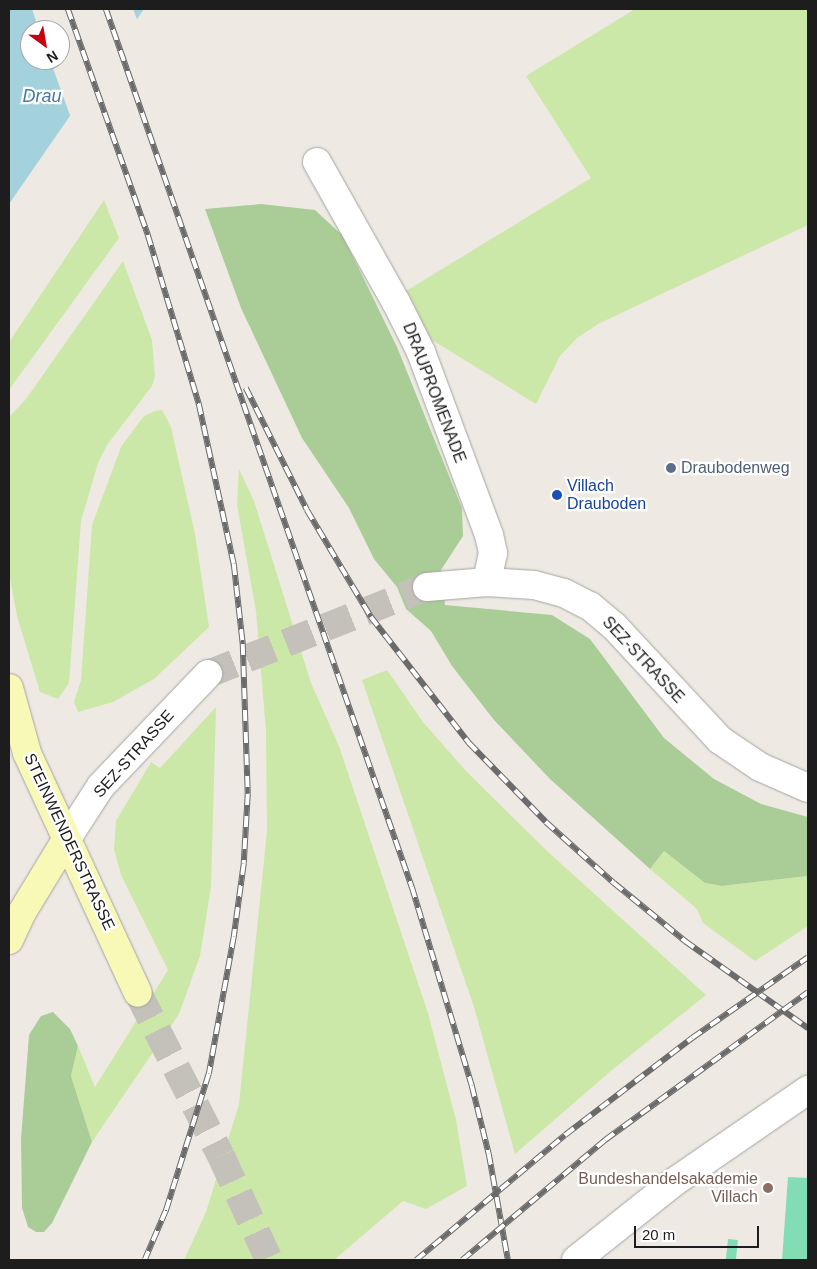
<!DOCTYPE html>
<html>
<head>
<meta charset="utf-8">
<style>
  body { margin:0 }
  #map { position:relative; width:817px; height:1269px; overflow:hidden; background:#eeeae3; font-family:Arial,sans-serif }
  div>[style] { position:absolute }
  .grass>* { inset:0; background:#cbe8a9 }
  .forest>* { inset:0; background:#aacd98 }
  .pitch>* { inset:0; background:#82ddb5; transform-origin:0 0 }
  .water>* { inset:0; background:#a4d2dc }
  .pier>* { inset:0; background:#eeeae3 }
  .street-tunnel>* { height:28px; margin-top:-14px; transform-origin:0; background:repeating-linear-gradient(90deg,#c4c1bb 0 28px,transparent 0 42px) }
  .secondary-tunnel>* { height:28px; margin-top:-14px; transform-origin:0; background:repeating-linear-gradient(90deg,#c4c1bb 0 28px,transparent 0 42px) }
  .roads { filter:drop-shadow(0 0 1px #a4a4a4) drop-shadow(0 0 1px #a4a4a4) }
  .street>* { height:28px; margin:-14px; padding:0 14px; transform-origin:14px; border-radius:14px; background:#fff }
  .secondary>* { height:28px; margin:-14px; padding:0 14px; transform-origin:14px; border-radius:14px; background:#f8f9b7 }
  .rail>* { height:5.5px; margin-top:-2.75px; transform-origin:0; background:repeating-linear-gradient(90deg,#fff 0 11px,#6b6b6b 0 22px); box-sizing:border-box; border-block:1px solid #6b6b6b }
  .dots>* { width:14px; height:14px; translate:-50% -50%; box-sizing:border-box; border:2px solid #fff; border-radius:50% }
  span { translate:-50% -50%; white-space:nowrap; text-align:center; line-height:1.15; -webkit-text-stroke:4.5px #fff; paint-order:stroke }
  .street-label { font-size:16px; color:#1d1d1d }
  .service-label { font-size:16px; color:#4e5e75 }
  .left { translate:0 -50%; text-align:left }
  .transit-label { font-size:16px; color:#164399 }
  .education-label { font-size:16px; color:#785e54 }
  .right { translate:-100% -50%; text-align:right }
  .water-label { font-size:18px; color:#487aa4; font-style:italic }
  .frame { position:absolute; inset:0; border:10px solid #1d1d1d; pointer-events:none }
  .north { position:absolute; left:20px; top:20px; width:50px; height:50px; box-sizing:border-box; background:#fff; border:1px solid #a5a5a5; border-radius:50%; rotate:148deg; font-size:14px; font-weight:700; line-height:20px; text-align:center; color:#1d1d1d }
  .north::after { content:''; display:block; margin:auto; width:18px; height:22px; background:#c8020c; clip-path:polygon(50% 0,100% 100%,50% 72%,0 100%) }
  .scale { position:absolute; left:634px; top:1226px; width:125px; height:22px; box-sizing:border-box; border:2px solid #1d1d1d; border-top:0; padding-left:6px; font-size:15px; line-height:18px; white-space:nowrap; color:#1d1d1d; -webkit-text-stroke:4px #fff; paint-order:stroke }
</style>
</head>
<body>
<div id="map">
  <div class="grass">
    <div style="clip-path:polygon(635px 9px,808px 9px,808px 225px,600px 323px,577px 338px,560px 356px,536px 404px,432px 340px,421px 327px,406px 291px,591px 178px,526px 76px)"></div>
    <div style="clip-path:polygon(104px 200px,119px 238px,9px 390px,9px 342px)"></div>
    <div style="clip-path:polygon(123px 261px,152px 340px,155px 376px,152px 386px,107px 445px,98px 463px,81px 521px,69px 683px,58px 699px,40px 692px,17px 616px,9px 573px,9px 417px,26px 399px)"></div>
    <div style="clip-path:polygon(162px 410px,171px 427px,195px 534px,209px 627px,154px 679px,113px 702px,78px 712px,74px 702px,81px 680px,92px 525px,121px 447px,143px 417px,154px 411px)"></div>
    <div style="clip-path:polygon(239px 469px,254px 501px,311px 683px,339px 746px,428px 1013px,456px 1120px,467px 1186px,426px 1209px,403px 1201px,334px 1260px,184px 1260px,206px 1212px,239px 1104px,267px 831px,266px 732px,256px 611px,237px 505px)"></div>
    <div style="clip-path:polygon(387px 670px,423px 722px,466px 771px,546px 850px,706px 995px,612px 1070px,515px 1154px,474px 1007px,362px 680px)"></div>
    <div style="clip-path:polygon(216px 707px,211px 887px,200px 956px,179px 1014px,92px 1142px,71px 1076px,78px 1046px,95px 1087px,168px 970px,121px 875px,114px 849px,116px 821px,151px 762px,160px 768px)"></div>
    <div style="clip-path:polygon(664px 851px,705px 883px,722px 886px,808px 876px,808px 926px,755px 961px,703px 923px,697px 909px,650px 869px)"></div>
  </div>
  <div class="forest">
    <div style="clip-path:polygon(261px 204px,315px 210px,343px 236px,397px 347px,462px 508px,463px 536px,441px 570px,445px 605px,552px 615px,590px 639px,664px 738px,714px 779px,761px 804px,808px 817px,808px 876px,722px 886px,705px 883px,664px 851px,650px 869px,550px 779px,494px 720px,452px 666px,431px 631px,406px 609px,397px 587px,374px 559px,349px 508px,302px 438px,241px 308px,205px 209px)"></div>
    <div style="clip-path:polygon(53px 1012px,70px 1029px,78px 1046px,71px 1076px,92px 1142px,52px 1223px,44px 1232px,36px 1232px,28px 1227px,22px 1208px,21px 1139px,29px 1035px,41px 1016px)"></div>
  </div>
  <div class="pitch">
    <div style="clip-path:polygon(788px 1177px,808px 1178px,807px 1260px,782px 1260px)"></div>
    <div style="left:728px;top:1239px;width:10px;height:21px;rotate:6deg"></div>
  </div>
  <div class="water">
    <div style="clip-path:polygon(evenodd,9px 9px,144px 9px,9px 204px,9px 9px,30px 30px,60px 30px,60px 60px,30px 60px,30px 30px)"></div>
  </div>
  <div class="pier">
    <div style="clip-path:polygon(32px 9px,133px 9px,138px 22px,71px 118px,50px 60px,60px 60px,60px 30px,39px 30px)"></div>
  </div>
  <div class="street-tunnel">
    <div style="left:208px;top:674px;width:236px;rotate:-21.7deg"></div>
  </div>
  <div class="secondary-tunnel">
    <div style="left:138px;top:993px;width:183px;rotate:63deg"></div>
    <div style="left:221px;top:1156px;width:115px;rotate:65.2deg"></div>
  </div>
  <div class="roads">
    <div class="street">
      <div style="left:317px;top:162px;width:161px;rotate:60.6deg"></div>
      <div style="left:396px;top:302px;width:56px;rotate:63.4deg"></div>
      <div style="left:421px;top:352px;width:195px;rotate:69.6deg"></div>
      <div style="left:489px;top:535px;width:18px;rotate:77deg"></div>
      <div style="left:493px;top:553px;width:30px;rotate:102deg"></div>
      <div style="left:427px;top:587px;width:60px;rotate:-4.8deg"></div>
      <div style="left:487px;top:582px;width:47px;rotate:3.7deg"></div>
      <div style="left:534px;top:585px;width:31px;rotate:15deg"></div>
      <div style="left:564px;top:593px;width:29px;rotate:27deg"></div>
      <div style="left:590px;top:606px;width:31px;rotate:40deg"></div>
      <div style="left:614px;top:626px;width:156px;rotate:47.1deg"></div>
      <div style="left:720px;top:740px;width:48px;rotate:34deg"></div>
      <div style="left:760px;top:767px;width:52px;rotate:23.6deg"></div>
      <div style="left:66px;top:840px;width:64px;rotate:-57.1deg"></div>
      <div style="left:101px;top:786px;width:155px;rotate:-46.3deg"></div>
      <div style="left:576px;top:1260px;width:125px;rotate:-38.5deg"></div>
      <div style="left:674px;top:1182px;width:163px;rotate:-34.5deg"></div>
    </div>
    <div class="secondary">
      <div style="left:9px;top:688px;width:67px;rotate:74.5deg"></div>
      <div style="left:27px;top:753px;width:264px;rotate:65.2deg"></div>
      <div style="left:9px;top:940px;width:29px;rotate:-65deg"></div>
      <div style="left:21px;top:914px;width:87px;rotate:-58.7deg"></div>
    </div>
  </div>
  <div class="rail">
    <div style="left:68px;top:9px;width:240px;rotate:70.5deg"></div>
    <div style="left:148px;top:235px;width:177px;rotate:73.2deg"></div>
    <div style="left:199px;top:404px;width:164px;rotate:77.7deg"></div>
    <div style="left:234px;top:564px;width:81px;rotate:83.6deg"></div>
    <div style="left:243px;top:644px;width:150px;rotate:88.1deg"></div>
    <div style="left:248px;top:794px;width:70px;rotate:93.3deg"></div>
    <div style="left:244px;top:864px;width:74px;rotate:97.8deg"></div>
    <div style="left:234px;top:937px;width:139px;rotate:100.3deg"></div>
    <div style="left:209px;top:1074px;width:144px;rotate:107.4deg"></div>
    <div style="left:166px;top:1211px;width:53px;rotate:113.2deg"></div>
    <div style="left:106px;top:9px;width:930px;rotate:70.79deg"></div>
    <div style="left:412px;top:887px;width:208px;rotate:73.2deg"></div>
    <div style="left:472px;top:1086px;width:70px;rotate:76deg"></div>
    <div style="left:489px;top:1154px;width:108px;rotate:79.8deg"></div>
    <div style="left:246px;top:388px;width:136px;rotate:63.4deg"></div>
    <div style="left:307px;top:510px;width:125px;rotate:59.1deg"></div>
    <div style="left:371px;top:617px;width:160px;rotate:52.1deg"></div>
    <div style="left:469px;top:743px;width:110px;rotate:45.7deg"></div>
    <div style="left:546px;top:822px;width:91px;rotate:41.9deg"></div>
    <div style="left:614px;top:883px;width:92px;rotate:39.2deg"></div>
    <div style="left:685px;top:941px;width:151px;rotate:35.3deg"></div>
    <div style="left:416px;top:1260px;width:194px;rotate:-40deg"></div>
    <div style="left:565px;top:1135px;width:160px;rotate:-37.4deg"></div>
    <div style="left:692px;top:1038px;width:141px;rotate:-34.9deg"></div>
    <div style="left:462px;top:1260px;width:187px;rotate:-40deg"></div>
    <div style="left:605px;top:1140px;width:251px;rotate:-36.1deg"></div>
  </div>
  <div class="dots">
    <div style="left:671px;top:468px;background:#5c6f8a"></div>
    <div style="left:557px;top:495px;background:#1a4fb4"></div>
    <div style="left:768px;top:1188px;background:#8d6e63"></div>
  </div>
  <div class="street-label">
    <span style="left:434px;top:393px;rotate:69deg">DRAUPROMENADE</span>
    <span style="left:643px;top:660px;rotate:47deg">SEZ-STRASSE</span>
    <span style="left:134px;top:754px;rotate:-48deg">SEZ-STRASSE</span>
    <span style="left:69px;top:842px;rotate:65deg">STEINWENDERSTRASSE</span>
  </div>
  <div class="service-label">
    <span class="left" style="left:681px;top:468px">Draubodenweg</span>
  </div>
  <div class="transit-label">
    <span class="left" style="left:567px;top:495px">Villach<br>Drauboden</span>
  </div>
  <div class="education-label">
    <span class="right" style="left:758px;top:1188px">Bundeshandelsakademie<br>Villach</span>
  </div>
  <div class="water-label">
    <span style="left:42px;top:96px">Drau</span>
  </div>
  <div class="frame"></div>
  <div class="north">N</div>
  <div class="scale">20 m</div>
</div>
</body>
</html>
